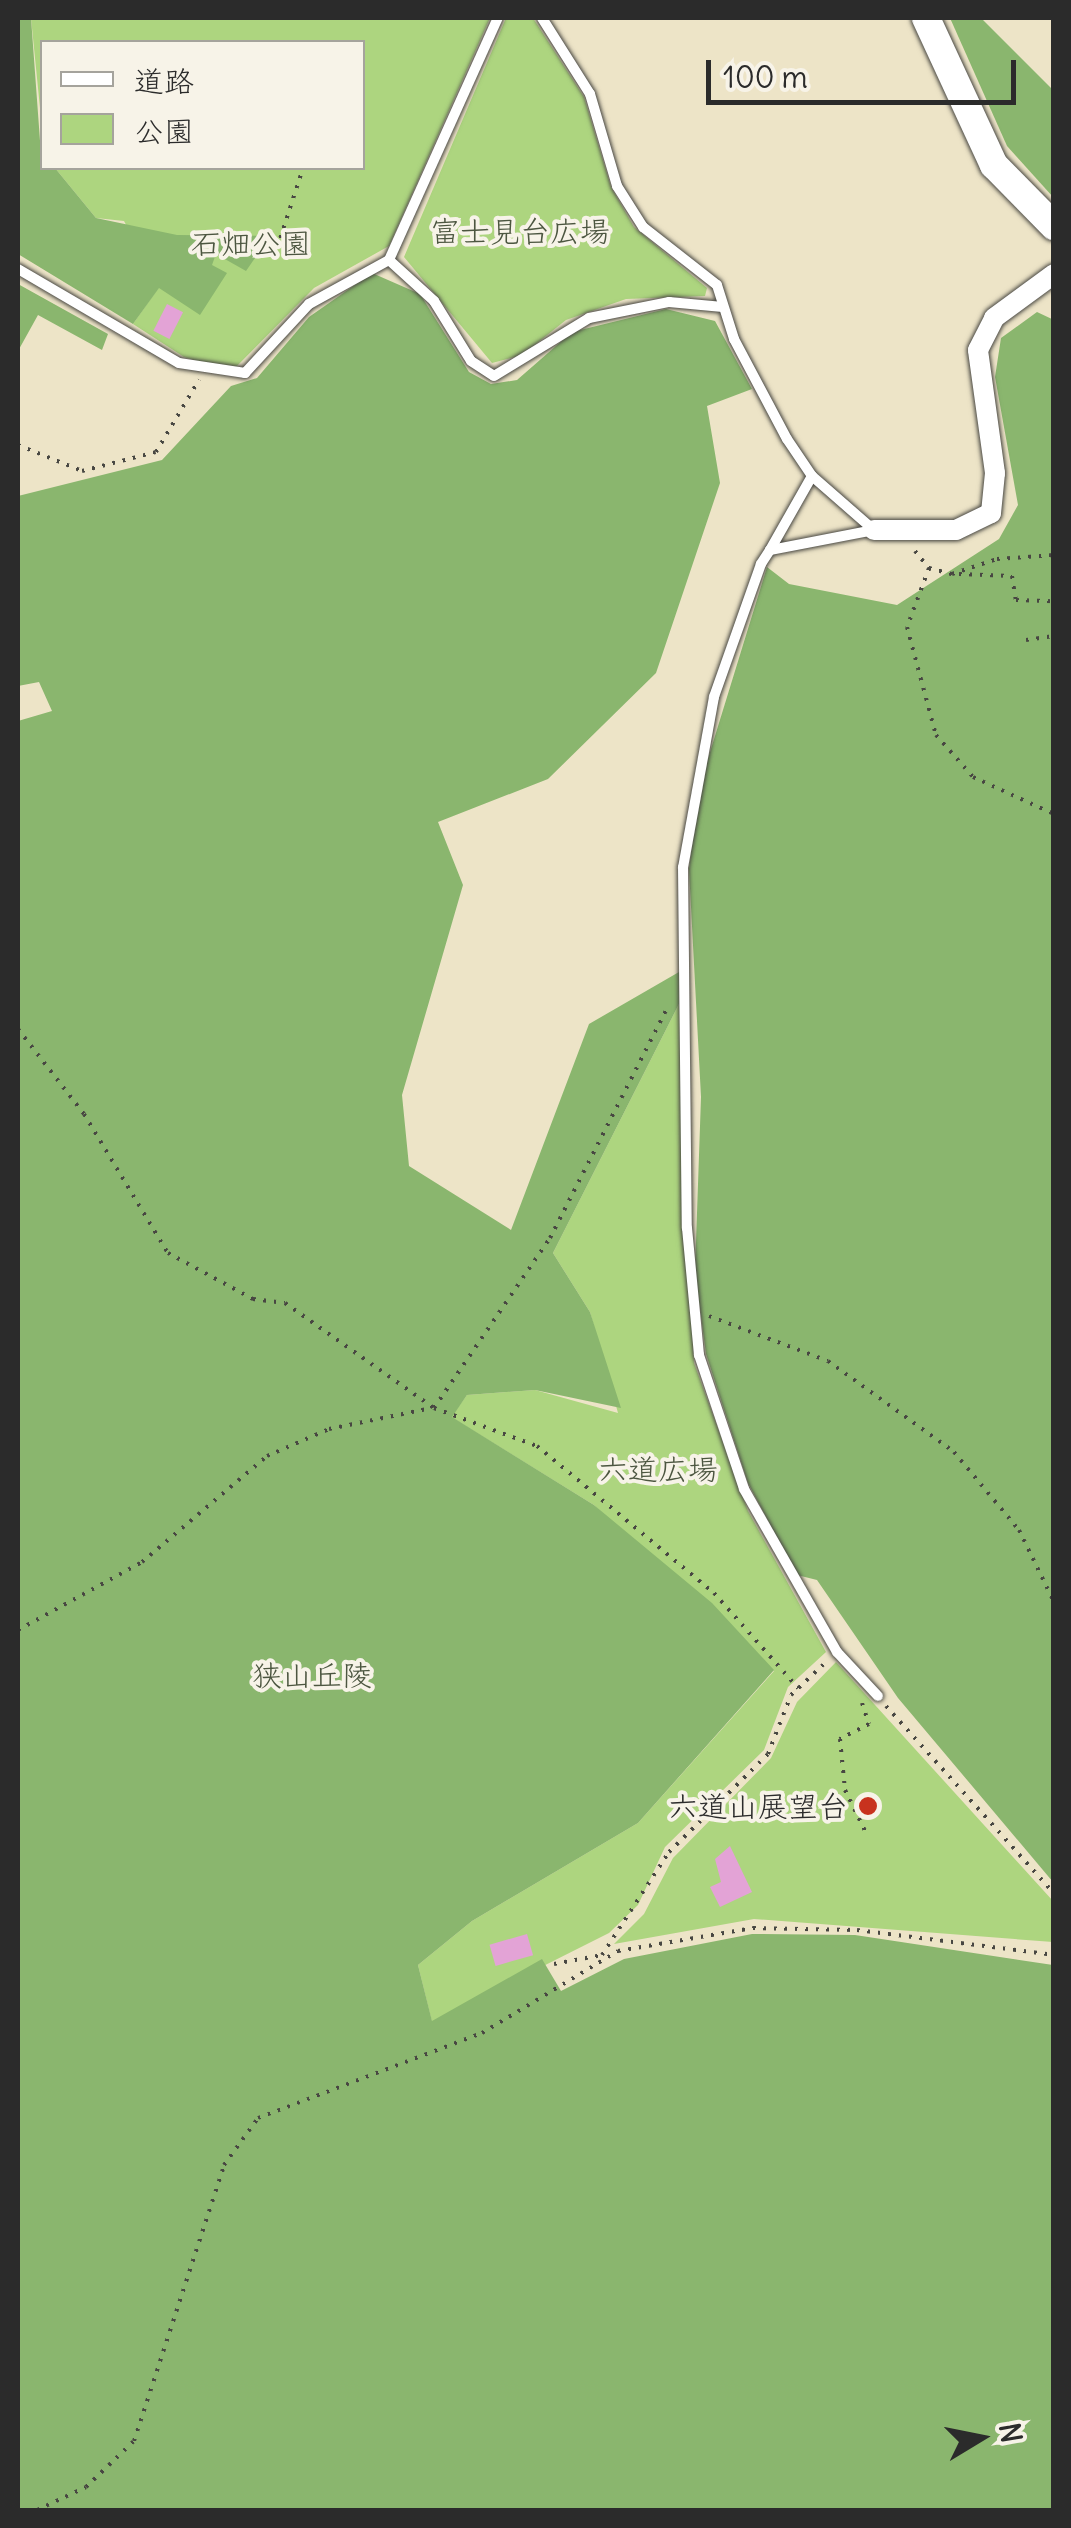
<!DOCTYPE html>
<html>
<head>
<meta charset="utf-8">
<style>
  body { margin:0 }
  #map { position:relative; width:1071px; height:2528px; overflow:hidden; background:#ede4c7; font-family:Delius,"Klee One",sans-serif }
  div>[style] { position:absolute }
  .green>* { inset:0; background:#add57f }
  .forest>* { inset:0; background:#8ab66e }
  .building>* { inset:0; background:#e3a3d6; transform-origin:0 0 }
  .path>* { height:4px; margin-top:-2px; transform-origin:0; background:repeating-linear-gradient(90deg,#484742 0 2.5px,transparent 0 10.5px) }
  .roads { filter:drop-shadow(0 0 2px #484742) drop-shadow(0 0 2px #484742) }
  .service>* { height:10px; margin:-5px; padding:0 5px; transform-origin:5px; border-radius:5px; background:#fff }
  .minor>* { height:20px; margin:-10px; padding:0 10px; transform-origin:10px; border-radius:10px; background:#fff }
  .tertiary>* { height:28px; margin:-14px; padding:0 14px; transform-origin:14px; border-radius:14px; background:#fff }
  .dots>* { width:28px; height:28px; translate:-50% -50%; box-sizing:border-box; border:5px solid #f7f3e8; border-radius:50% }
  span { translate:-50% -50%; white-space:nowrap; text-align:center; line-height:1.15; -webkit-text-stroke:8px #f7f3e8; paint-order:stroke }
  .park-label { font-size:30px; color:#4c5640 }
  .poi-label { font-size:30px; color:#2b2b2b }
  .right { translate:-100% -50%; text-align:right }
  .frame { position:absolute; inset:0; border:20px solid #2b2b2b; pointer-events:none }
  .legend { position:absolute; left:40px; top:40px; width:325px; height:130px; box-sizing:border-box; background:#f7f3e8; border:2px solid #a5a39c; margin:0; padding:12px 18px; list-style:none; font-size:30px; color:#2b2b2b }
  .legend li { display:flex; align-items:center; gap:20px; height:50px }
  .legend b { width:50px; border:2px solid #a5a39c }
  .north { position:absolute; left:931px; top:2388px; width:100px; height:100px; -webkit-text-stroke:8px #f7f3e8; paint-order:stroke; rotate:80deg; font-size:28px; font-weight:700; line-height:40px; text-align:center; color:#2b2b2b }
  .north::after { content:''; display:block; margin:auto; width:35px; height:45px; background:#2b2b2b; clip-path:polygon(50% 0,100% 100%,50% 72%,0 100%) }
  .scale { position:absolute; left:706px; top:60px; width:310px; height:45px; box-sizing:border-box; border:5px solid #2b2b2b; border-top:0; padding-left:12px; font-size:30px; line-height:35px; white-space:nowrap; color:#2b2b2b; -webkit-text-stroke:8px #f7f3e8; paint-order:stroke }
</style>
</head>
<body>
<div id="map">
  <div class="green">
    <div style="clip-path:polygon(31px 18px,490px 18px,389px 246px,314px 288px,231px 372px,184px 357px,133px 324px,159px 287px,124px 221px,96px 218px,55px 168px,362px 168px,362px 42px,42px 42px,42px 128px)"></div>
    <div style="clip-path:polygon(506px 18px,533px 18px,584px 97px,611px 187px,634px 227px,707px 288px,705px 296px,626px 299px,566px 320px,522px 355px,492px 363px,404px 257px)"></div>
    <div style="clip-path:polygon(679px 1004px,694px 1363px,748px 1511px,826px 1652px,788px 1687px,764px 1750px,665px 1847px,638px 1905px,609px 1933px,432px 2022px,418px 1965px,472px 1921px,638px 1823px,774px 1671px,594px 1505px,451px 1417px,467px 1395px,535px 1390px,618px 1413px,590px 1312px,553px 1253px)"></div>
    <div style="clip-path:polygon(836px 1662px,1053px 1901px,1053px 1942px,754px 1919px,614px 1944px,644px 1914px,673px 1858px,771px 1758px,797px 1702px)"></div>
  </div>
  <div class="forest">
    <div style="clip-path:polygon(18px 18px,31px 18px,42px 168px,55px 168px,96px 218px,177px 235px,270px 236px,246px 271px,216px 254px,212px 265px,227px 273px,200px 315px,159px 288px,133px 324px,18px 254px)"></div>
    <div style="clip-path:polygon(950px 18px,981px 18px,1053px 90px,1053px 197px,1007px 146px)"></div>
    <div style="clip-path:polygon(372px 273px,420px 294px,469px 372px,491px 384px,517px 380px,572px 332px,666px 309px,715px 321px,752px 389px,707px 406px,720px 483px,656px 673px,548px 779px,438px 822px,463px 885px,402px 1095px,409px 1166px,511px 1230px,589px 1024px,679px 972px,679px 1004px,553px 1253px,590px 1312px,621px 1408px,535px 1390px,467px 1395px,452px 1417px,594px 1505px,712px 1603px,774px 1670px,638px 1823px,472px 1921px,418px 1965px,432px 2021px,542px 1959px,561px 1991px,624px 1959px,752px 1934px,855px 1935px,1053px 1965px,1053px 2510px,18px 2510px,18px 721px,52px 711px,39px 682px,18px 686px,18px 496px,162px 460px,231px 386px,257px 378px,309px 317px)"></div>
    <div style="clip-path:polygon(18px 284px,108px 334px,102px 350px,38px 315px,18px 351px)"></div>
    <div style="clip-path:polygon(1037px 312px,1054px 320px,1053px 1882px,898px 1698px,817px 1580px,797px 1575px,748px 1483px,706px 1354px,695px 1271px,701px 1097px,689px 869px,699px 788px,767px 567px,789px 584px,897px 605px,999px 539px,1018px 505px,995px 377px,1001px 338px)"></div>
  </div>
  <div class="building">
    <div style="left:167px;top:304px;width:18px;height:30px;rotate:27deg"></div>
    <div style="clip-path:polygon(730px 1846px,752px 1892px,720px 1907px,710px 1887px,721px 1882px,715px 1859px)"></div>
    <div style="left:527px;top:1934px;width:22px;height:39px;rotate:74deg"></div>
  </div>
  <div class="path">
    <div style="left:277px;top:248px;width:84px;rotate:-72deg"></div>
    <div style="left:18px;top:445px;width:69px;rotate:22.1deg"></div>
    <div style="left:82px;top:471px;width:76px;rotate:-14.4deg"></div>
    <div style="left:156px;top:452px;width:84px;rotate:-59.2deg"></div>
    <div style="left:915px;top:551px;width:22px;rotate:51deg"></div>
    <div style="left:929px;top:568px;width:24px;rotate:15deg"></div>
    <div style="left:952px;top:574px;width:47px;rotate:-18.4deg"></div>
    <div style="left:997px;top:559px;width:57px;rotate:-4deg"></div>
    <div style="left:929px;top:568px;width:63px;rotate:110.4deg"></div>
    <div style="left:907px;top:627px;width:112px;rotate:75deg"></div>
    <div style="left:936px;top:735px;width:56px;rotate:48.6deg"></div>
    <div style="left:973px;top:777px;width:89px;rotate:24.6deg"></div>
    <div style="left:959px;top:574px;width:53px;rotate:2.2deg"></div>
    <div style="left:1012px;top:576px;width:24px;rotate:81deg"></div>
    <div style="left:1016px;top:600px;width:38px;rotate:2deg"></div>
    <div style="left:1026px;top:640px;width:28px;rotate:-8deg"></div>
    <div style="left:18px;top:1029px;width:108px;rotate:52.2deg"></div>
    <div style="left:84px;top:1114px;width:162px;rotate:58.9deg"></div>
    <div style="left:168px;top:1253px;width:97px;rotate:28.4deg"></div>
    <div style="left:253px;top:1299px;width:32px;rotate:7deg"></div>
    <div style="left:285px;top:1303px;width:182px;rotate:35.2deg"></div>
    <div style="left:434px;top:1408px;width:110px;rotate:20.3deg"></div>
    <div style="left:537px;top:1446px;width:230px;rotate:39.7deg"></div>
    <div style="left:714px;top:1593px;width:127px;rotate:48.5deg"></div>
    <div style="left:709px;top:1316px;width:127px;rotate:20.7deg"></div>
    <div style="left:828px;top:1361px;width:155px;rotate:35.8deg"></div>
    <div style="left:954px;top:1452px;width:102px;rotate:50.2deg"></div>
    <div style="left:1019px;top:1530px;width:80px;rotate:64.1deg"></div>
    <div style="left:434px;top:1408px;width:206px;rotate:-55.7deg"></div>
    <div style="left:550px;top:1238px;width:258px;rotate:-63deg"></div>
    <div style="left:18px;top:1630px;width:141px;rotate:-28.7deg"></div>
    <div style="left:142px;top:1562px;width:164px;rotate:-40.3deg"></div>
    <div style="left:267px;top:1456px;width:68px;rotate:-23.5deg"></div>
    <div style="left:329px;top:1429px;width:105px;rotate:-11.5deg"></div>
    <div style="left:862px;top:1703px;width:22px;rotate:72deg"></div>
    <div style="left:869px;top:1724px;width:33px;rotate:153deg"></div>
    <div style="left:840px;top:1739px;width:51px;rotate:84.4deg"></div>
    <div style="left:845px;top:1790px;width:50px;rotate:63.9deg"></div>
    <div style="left:886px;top:1706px;width:251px;rotate:48.1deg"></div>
    <div style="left:554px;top:1964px;width:49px;rotate:-10.6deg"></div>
    <div style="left:602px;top:1955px;width:123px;rotate:-57deg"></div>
    <div style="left:669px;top:1852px;width:139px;rotate:-44.7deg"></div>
    <div style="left:768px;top:1754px;width:63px;rotate:-68.7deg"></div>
    <div style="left:791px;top:1695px;width:48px;rotate:-43.3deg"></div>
    <div style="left:37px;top:2510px;width:54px;rotate:-25.1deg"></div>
    <div style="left:86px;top:2487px;width:66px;rotate:-43.8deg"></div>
    <div style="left:134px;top:2441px;width:290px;rotate:-71.9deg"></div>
    <div style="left:224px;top:2165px;width:58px;rotate:-54.1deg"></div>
    <div style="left:258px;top:2118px;width:240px;rotate:-20.8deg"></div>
    <div style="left:482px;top:2033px;width:159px;rotate:-31.1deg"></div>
    <div style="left:618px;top:1951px;width:137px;rotate:-9.7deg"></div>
    <div style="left:753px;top:1928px;width:104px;rotate:1.1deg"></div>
    <div style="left:857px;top:1930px;width:199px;rotate:7.2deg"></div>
  </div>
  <div class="roads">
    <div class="service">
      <div style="left:542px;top:18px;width:90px;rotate:57.7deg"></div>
      <div style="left:590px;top:94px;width:96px;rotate:73.6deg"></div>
      <div style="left:617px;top:186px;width:49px;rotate:57.6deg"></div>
      <div style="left:643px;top:227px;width:94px;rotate:38.1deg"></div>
      <div style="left:717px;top:285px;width:57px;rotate:72.5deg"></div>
      <div style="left:734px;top:339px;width:113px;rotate:62.1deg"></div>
      <div style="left:787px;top:439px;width:45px;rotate:56deg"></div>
      <div style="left:812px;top:476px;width:82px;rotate:41.1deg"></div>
      <div style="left:389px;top:260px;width:61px;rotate:42.3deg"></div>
      <div style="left:434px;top:301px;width:70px;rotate:58.3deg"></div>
      <div style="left:471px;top:361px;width:27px;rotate:33deg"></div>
      <div style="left:494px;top:376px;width:111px;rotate:-31.4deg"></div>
      <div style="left:589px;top:318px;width:82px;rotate:-11.3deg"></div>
      <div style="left:669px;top:302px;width:54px;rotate:5.3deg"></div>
      <div style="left:18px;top:269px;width:186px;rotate:30.3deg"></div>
      <div style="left:179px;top:363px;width:67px;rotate:8.6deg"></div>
      <div style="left:245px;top:373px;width:94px;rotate:-47.2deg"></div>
      <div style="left:309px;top:304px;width:91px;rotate:-28.8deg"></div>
      <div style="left:389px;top:260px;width:265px;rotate:-65.8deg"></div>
      <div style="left:874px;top:530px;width:106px;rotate:169.1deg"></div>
      <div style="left:770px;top:550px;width:17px;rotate:123deg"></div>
      <div style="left:761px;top:564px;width:141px;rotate:109.5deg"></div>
      <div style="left:714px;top:697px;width:173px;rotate:100.3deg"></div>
      <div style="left:683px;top:867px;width:361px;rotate:89.4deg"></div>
      <div style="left:687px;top:1228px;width:128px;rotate:84.6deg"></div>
      <div style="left:699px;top:1355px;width:141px;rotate:71.4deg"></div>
      <div style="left:744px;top:1489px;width:188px;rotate:60.3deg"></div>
      <div style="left:837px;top:1652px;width:60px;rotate:47deg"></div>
      <div style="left:770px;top:550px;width:85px;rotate:-60.4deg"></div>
    </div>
    <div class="minor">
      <div style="left:874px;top:530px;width:82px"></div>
      <div style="left:956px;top:530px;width:39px;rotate:-26deg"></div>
      <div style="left:991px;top:513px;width:40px;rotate:-84.3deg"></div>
      <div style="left:995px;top:473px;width:124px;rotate:-97.9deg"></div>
      <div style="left:978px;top:350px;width:36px;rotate:-63deg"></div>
      <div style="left:994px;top:318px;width:74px;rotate:-36.3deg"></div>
    </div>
    <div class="tertiary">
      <div style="left:926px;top:18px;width:162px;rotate:65.2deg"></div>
      <div style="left:994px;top:165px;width:86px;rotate:45.5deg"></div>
    </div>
  </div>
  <div class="dots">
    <div style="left:868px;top:1806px;background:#c8321e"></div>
  </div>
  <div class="park-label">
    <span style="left:520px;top:231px">富士見台広場</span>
    <span style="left:251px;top:243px">石畑公園</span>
    <span style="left:658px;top:1469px">六道広場</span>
    <span style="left:312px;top:1675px">狭山丘陵</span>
  </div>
  <div class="poi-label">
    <span class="right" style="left:848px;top:1806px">六道山展望台</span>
  </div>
  <div class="frame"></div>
  <ul class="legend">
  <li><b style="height:12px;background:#fff"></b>道路</li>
  <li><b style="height:28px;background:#add57f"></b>公園</li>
  </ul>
  <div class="north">N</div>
  <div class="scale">100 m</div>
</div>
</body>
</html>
